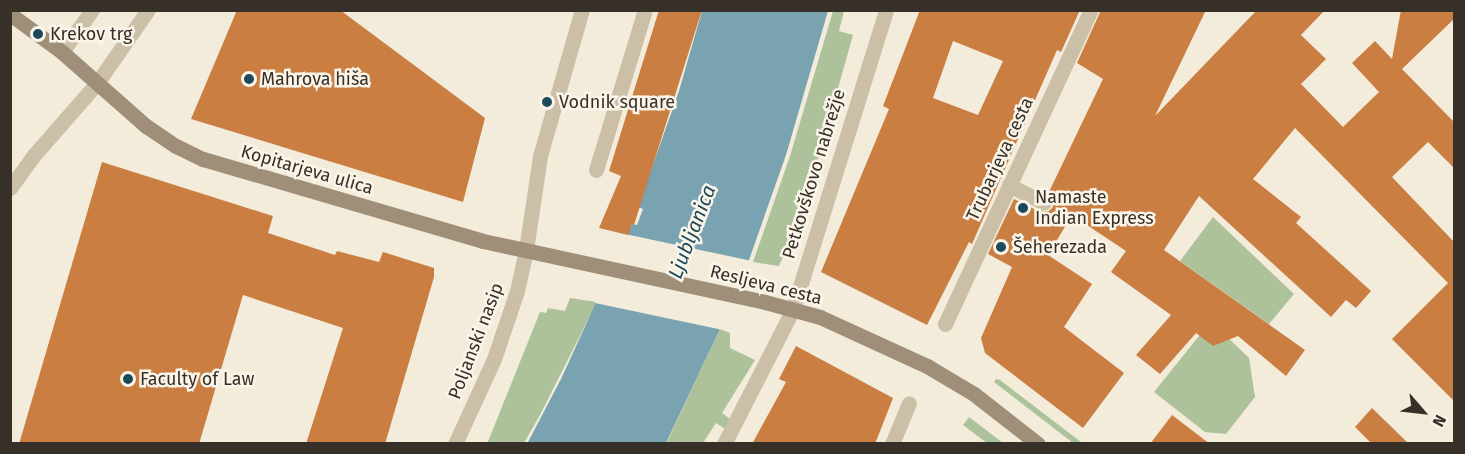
<!DOCTYPE html>
<html>
<head>
<meta charset="utf-8">
<style>
  body { margin:0 }
  #map { position:relative; width:1465px; height:454px; overflow:hidden; background:#f3ecdb; font-family:"Fira Sans",sans-serif }
  div>[style] { position:absolute }
  .green>* { inset:0; background:#adc29b }
  .water>* { inset:0; background:#79a3b1 }
  .pier>* { inset:0; background:#f3ecdb }
  .building>* { inset:0; background:#ca7e42 }
  .pedestrian>* { height:15px; margin:-7.5px; padding:0 7.5px; transform-origin:7.5px; border-radius:7.5px; background:#cbbfa7 }
  .minor>* { height:15px; margin:-7.5px; padding:0 7.5px; transform-origin:7.5px; border-radius:7.5px; background:#cbbfa7 }
  .secondary>* { height:15px; margin:-7.5px; padding:0 7.5px; transform-origin:7.5px; border-radius:7.5px; background:#9f8e78 }
  .dots>* { width:16px; height:16px; translate:-50% -50%; box-sizing:border-box; border:3px solid #faf5e8; border-radius:50% }
  span { translate:-50% -50%; white-space:nowrap; text-align:center; line-height:1.15; -webkit-text-stroke:5px #faf5e8; paint-order:stroke }
  .poi-label { font-size:18px; color:#373028 }
  .left { translate:0 -50%; text-align:left }
  .street-label { font-size:18px; color:#373028 }
  .water-label { font-size:20px; color:#1c4a5a; font-style:italic }
  .frame { position:absolute; inset:0; border:12px solid #373028; pointer-events:none }
  .north { position:absolute; left:1393px; top:382px; width:60px; height:60px; -webkit-text-stroke:4px #faf5e8; paint-order:stroke; rotate:118deg; font-size:16px; font-weight:700; line-height:24px; text-align:center; color:#373028 }
  .north::after { content:''; display:block; margin:auto; width:21px; height:27px; background:#373028; clip-path:polygon(50% 0,100% 100%,50% 72%,0 100%) }
</style>
</head>
<body>
<div id="map">
  <div class="green">
    <div style="clip-path:polygon(833px 11px,844px 11px,839px 31px,853px 35px,791px 256px,784px 254px,779px 266px,753px 262px,790px 156px)"></div>
    <div style="clip-path:polygon(1213px 217px,1294px 294px,1269px 324px,1180px 261px)"></div>
    <div style="clip-path:polygon(570px 298px,597px 302px,540px 415px,524px 443px,487px 444px,540px 312px,546px 313px,548px 308px,565px 311px)"></div>
    <div style="clip-path:polygon(1211px 321px,1249px 358px,1255px 397px,1226px 434px,1205px 432px,1154px 392px)"></div>
    <div style="clip-path:polygon(720px 329px,730px 333px,730px 348px,755px 360px,722px 413px,730px 419px,725px 429px,716px 423px,703px 443px,666px 444px)"></div>
    <div style="clip-path:polygon(996px 379px,1000px 380px,1081px 442px,1073px 443px,994px 382px)"></div>
    <div style="clip-path:polygon(969px 417px,1003px 443px,987px 443px,963px 425px)"></div>
  </div>
  <div class="water">
    <div style="clip-path:polygon(702px 11px,828px 11px,786px 155px,749px 260px,720px 329px,666px 443px,527px 444px,561px 379px,632px 224px,637px 225px,643px 209px,638px 207px,679px 91px)"></div>
  </div>
  <div class="pier">
    <div style="clip-path:polygon(625px 234px,752px 261px,723px 330px,595px 303px)"></div>
  </div>
  <div class="building">
    <div style="clip-path:polygon(237px 10px,340px 10px,485px 118px,463px 202px,191px 119px)"></div>
    <div style="clip-path:polygon(659px 10px,702px 10px,634px 225px,632px 224px,628px 235px,599px 228px,621px 176px,609px 171px)"></div>
    <div style="clip-path:polygon(evenodd,920px 10px,1080px 10px,1061px 52px,1057px 50px,972px 244px,969px 242px,927px 325px,821px 272px,889px 109px,883px 106px,920px 10px,953px 41px,1003px 61px,978px 115px,933px 98px,953px 41px)"></div>
    <div style="clip-path:polygon(1101px 10px,1206px 10px,1155px 116px,1257px 10px,1325px 10px,1301px 35px,1326px 59px,1301px 84px,1343px 127px,1379px 92px,1352px 63px,1375px 41px,1392px 59px,1401px 10px,1455px 10px,1455px 18px,1402px 69px,1455px 123px,1455px 169px,1428px 142px,1392px 177px,1455px 243px,1455px 402px,1392px 339px,1448px 283px,1295px 128px,1253px 179px,1301px 217px,1296px 223px,1371px 291px,1356px 308px,1346px 300px,1331px 317px,1199px 196px,1164px 250px,1305px 350px,1286px 376px,1238px 336px,1213px 346px,1196px 333px,1160px 374px,1136px 355px,1171px 315px,1111px 272px,1126px 251px,1072px 215px,1048px 255px,1092px 284px,1064px 327px,1124px 373px,1083px 428px,985px 353px,981px 338px,1012px 267px,988px 254px,1014px 199px,1040px 212px,1049px 211px,1053px 207px,1052px 198px,1048px 194px,1103px 79px,1077px 63px)"></div>
    <div style="clip-path:polygon(102px 162px,273px 216px,268px 233px,335px 255px,337px 251px,379px 262px,383px 252px,434px 268px,434px 277px,385px 444px,306px 444px,343px 328px,243px 295px,199px 444px,19px 444px)"></div>
    <div style="clip-path:polygon(796px 346px,893px 398px,875px 444px,752px 444px,786px 382px,779px 379px)"></div>
    <div style="clip-path:polygon(1372px 408px,1409px 444px,1372px 444px,1355px 427px)"></div>
    <div style="clip-path:polygon(1172px 415px,1210px 444px,1150px 444px)"></div>
  </div>
  <div class="pedestrian">
    <div style="left:596px;top:170px;width:167px;rotate:-73deg"></div>
    <div style="left:1009px;top:185px;width:39px;rotate:27deg"></div>
    <div style="left:945px;top:324px;width:346px;rotate:-65.1deg"></div>
    <div style="left:724px;top:444px;width:152px;rotate:-62.9deg"></div>
    <div style="left:793px;top:309px;width:313px;rotate:-72.7deg"></div>
    <div style="left:892px;top:444px;width:44px;rotate:-67.5deg"></div>
  </div>
  <div class="minor">
    <div style="left:62px;top:52px;width:52px;rotate:-54.5deg"></div>
    <div style="left:10px;top:188px;width:41px;rotate:-54deg"></div>
    <div style="left:34px;top:155px;width:96px;rotate:-48.8deg"></div>
    <div style="left:97px;top:83px;width:89px;rotate:-55.1deg"></div>
    <div style="left:455px;top:444px;width:94px;rotate:-65.4deg"></div>
    <div style="left:494px;top:359px;width:72px;rotate:-71.3deg"></div>
    <div style="left:517px;top:291px;width:42px;rotate:-77.6deg"></div>
    <div style="left:526px;top:250px;width:95px;rotate:-81.5deg"></div>
    <div style="left:540px;top:156px;width:152px;rotate:-74deg"></div>
  </div>
  <div class="secondary">
    <div style="left:10px;top:14px;width:64px;rotate:36.2deg"></div>
    <div style="left:62px;top:52px;width:112px;rotate:41.4deg"></div>
    <div style="left:146px;top:126px;width:36px;rotate:34deg"></div>
    <div style="left:176px;top:146px;width:30px;rotate:26deg"></div>
    <div style="left:203px;top:159px;width:292px;rotate:16.3deg"></div>
    <div style="left:483px;top:241px;width:289px;rotate:12.2deg"></div>
    <div style="left:765px;top:302px;width:57px;rotate:15.3deg"></div>
    <div style="left:820px;top:317px;width:118px;rotate:24.6deg"></div>
    <div style="left:927px;top:366px;width:55px;rotate:30.8deg"></div>
    <div style="left:974px;top:394px;width:81px;rotate:38deg"></div>
  </div>
  <div class="dots">
    <div style="left:38px;top:34px;background:#1c4a5a"></div>
    <div style="left:249px;top:79px;background:#1c4a5a"></div>
    <div style="left:547px;top:102px;background:#1c4a5a"></div>
    <div style="left:1023px;top:208px;background:#1c4a5a"></div>
    <div style="left:1001px;top:247px;background:#1c4a5a"></div>
    <div style="left:128px;top:379px;background:#1c4a5a"></div>
  </div>
  <div class="poi-label">
    <span class="left" style="left:50px;top:34px">Krekov trg</span>
    <span class="left" style="left:261px;top:79px">Mahrova hiša</span>
    <span class="left" style="left:559px;top:102px">Vodnik square</span>
    <span class="left" style="left:1035px;top:208px">Namaste<br>Indian Express</span>
    <span class="left" style="left:1013px;top:247px">Šeherezada</span>
    <span class="left" style="left:140px;top:379px">Faculty of Law</span>
  </div>
  <div class="street-label">
    <span style="left:1000px;top:159px;rotate:-65deg">Trubarjeva cesta</span>
    <span style="left:307px;top:170px;rotate:16deg">Kopitarjeva ulica</span>
    <span style="left:814px;top:174px;rotate:-73deg">Petkovškovo nabrežje</span>
    <span style="left:766px;top:285px;rotate:14deg">Resljeva cesta</span>
    <span style="left:476px;top:341px;rotate:-69deg">Poljanski nasip</span>
  </div>
  <div class="water-label">
    <span style="left:692px;top:232px;rotate:-69deg">Ljubljanica</span>
  </div>
  <div class="frame"></div>
  <div class="north">N</div>
</div>
</body>
</html>
